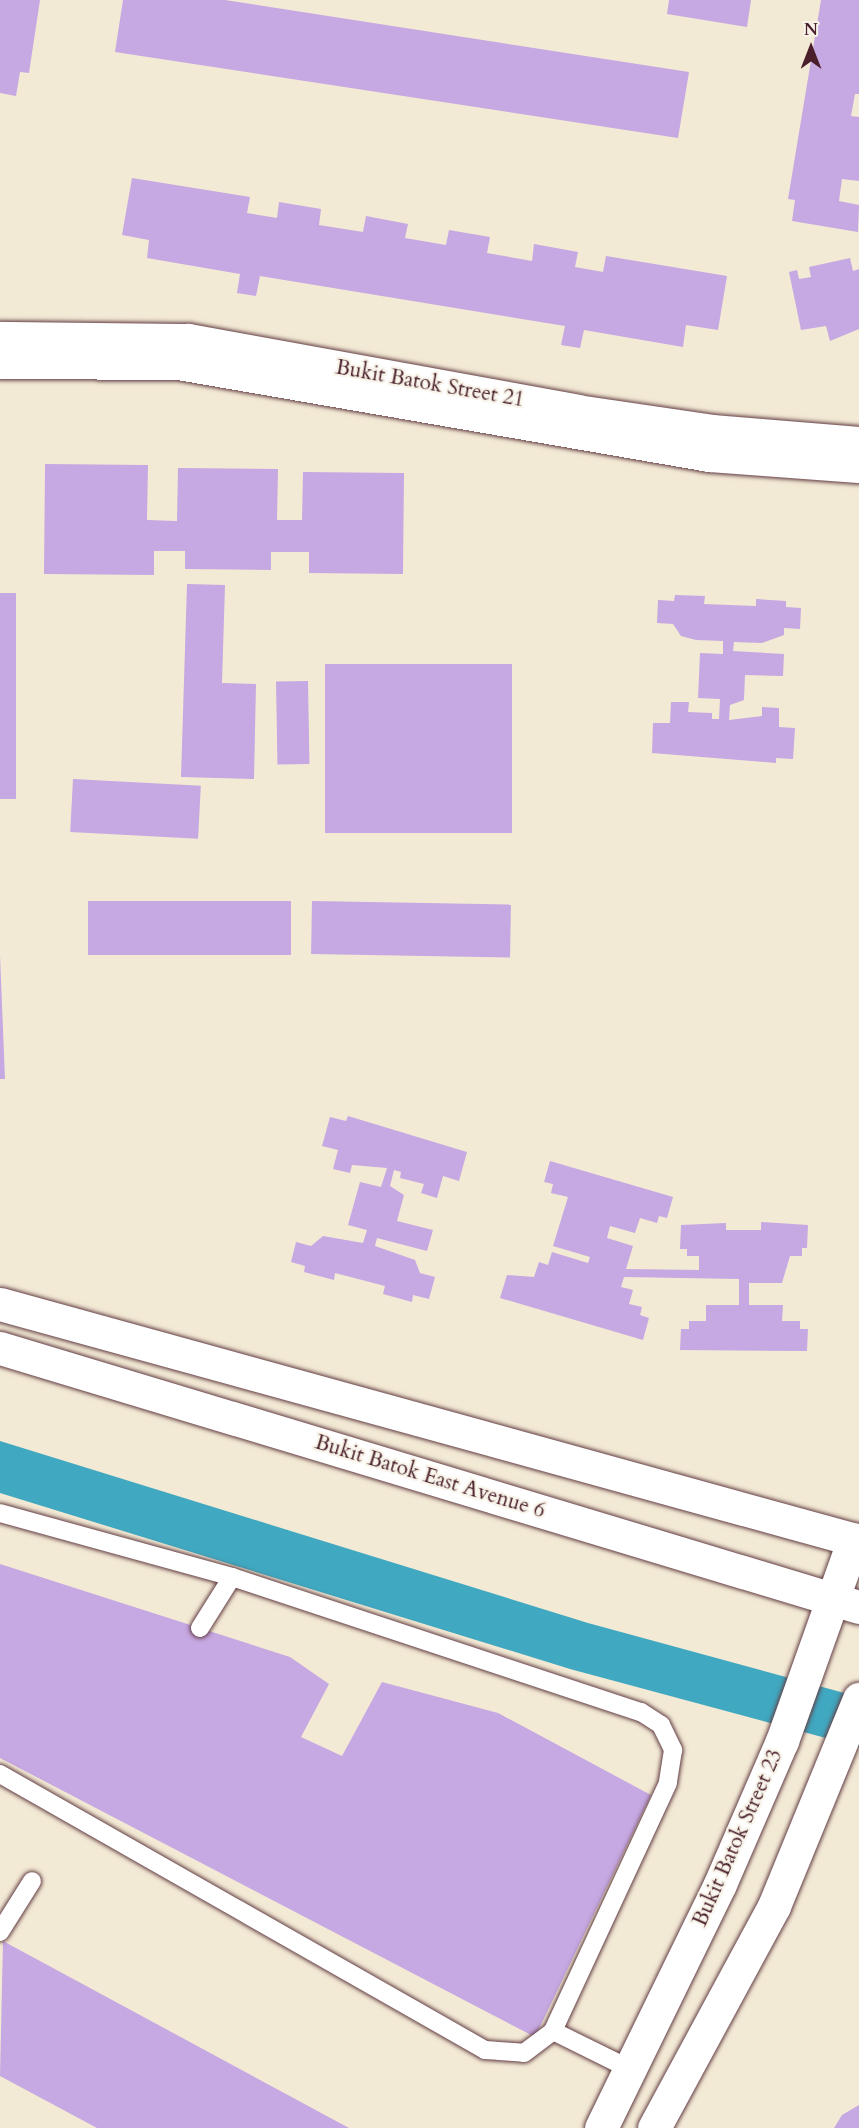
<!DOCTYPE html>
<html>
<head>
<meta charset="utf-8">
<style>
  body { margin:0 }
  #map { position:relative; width:859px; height:2128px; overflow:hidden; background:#f3ead5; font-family:Cardo,serif }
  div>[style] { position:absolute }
  .water>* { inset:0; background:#40a8c0 }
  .building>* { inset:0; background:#c6a8e2; transform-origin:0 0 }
  .roads { filter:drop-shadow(0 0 2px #633d44) drop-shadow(0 0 2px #633d44) }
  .service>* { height:18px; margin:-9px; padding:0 9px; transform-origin:9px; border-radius:9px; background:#fff }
  .minor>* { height:33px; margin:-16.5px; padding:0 16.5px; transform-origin:16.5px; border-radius:16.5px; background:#fff }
  .secondary>* { height:33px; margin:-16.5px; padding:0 16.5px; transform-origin:16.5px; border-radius:16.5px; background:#fff }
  span { translate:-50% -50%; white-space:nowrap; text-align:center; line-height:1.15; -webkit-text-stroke:4.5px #f7f3e8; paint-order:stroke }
  .street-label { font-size:21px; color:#4a1f2b }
  .north { position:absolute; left:781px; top:18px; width:60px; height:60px; -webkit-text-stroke:4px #f7f3e8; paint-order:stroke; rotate:0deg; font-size:16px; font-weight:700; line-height:24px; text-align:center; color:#4a1f2b }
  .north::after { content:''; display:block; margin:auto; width:21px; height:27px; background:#4a1f2b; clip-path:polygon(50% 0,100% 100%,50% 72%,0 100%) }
</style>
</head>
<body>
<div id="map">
  <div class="water">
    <div style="clip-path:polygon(0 1441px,588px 1623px,859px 1697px,859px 1747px,570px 1669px,0 1493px)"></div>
  </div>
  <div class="building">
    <div style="clip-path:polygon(0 0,40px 0,29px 73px,20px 72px,16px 96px,0 93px)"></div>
    <div style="clip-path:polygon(123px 0,225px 0,689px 72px,678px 138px,115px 52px)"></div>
    <div style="clip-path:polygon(669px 0,751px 0,747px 27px,667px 14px)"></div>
    <div style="clip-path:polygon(821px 0,859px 0,859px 94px,855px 94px,851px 116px,859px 117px,859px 181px,842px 179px,839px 201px,859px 205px,858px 232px,792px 221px,795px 200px,788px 199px)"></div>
    <div style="clip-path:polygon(132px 178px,250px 197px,247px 213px,277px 218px,279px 202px,321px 209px,319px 225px,363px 232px,366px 216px,408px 224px,405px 238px,446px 245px,449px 230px,490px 237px,487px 253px,532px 261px,534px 244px,578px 252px,575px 267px,603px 272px,606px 256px,727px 276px,718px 330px,686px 325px,683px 347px,584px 330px,580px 348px,561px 345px,565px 326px,260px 276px,256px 296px,237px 293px,240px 274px,147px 258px,149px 240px,122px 235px)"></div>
    <div style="clip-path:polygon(850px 258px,853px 271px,859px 269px,859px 329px,830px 341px,826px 326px,801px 330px,789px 272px,797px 270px,799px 279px,811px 277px,809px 267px)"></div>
    <div style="clip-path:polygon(45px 464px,148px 465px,147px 520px,177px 521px,178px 468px,278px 469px,277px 520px,302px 520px,303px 472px,404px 473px,403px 574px,309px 573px,309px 552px,271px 552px,271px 570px,185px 569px,185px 551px,154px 551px,154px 575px,44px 574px)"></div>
    <div style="clip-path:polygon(187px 584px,225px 585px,222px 683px,256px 684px,254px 779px,181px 777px)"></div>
    <div style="left:0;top:593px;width:16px;height:206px"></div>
    <div style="clip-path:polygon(675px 595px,705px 596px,704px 604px,756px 606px,756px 599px,786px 601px,786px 607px,801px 608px,800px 629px,784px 628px,784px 635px,762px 643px,734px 642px,733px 651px,784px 654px,783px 676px,745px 675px,744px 700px,730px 705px,729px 720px,762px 716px,762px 707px,779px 708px,779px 727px,795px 728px,793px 759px,776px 758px,776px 763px,652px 753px,653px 723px,670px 723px,671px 702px,689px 702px,688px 712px,712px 713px,712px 719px,719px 719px,720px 699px,698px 698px,700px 653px,723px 654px,723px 641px,696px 640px,681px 636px,673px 624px,657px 623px,658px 600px,674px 601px)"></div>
    <div style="left:512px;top:664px;width:169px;height:187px;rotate:90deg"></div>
    <div style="left:308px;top:681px;width:83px;height:32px;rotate:89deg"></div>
    <div style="left:73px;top:779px;width:128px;height:53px;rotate:3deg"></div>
    <div style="left:88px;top:901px;width:203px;height:54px"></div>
    <div style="left:312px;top:901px;width:199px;height:53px;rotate:1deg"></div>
    <div style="clip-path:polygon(0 955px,5px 1079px,0 1079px)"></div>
    <div style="clip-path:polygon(348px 1116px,467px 1152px,459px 1181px,443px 1176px,437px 1198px,421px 1193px,424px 1184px,400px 1178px,401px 1172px,394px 1170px,390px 1186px,404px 1195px,397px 1221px,433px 1230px,427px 1251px,377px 1238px,375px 1246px,415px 1260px,420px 1273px,435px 1277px,429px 1299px,413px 1295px,412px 1302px,383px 1294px,385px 1286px,335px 1273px,334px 1280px,304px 1272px,305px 1266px,291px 1262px,296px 1242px,311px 1246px,323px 1236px,363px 1243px,367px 1230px,348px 1225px,360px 1182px,381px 1187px,387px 1168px,352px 1165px,350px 1173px,333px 1169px,338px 1150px,322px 1146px,330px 1117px,346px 1121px)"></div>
    <div style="clip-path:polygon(550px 1161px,673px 1197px,667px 1218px,659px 1216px,657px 1223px,640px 1218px,635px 1233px,610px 1226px,607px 1238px,633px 1246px,626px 1269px,699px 1270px,699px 1256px,687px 1256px,687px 1249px,680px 1249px,681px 1225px,726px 1223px,726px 1230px,761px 1230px,761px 1222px,808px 1225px,807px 1248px,802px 1248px,802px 1256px,790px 1256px,782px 1283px,749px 1283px,749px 1305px,783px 1305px,782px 1321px,800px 1321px,800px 1329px,808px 1329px,807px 1351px,680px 1350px,681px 1329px,689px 1329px,689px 1321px,706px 1321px,706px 1305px,739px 1305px,739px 1279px,624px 1277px,621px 1287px,633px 1290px,629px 1304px,642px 1307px,640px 1315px,649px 1318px,643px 1340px,500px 1298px,507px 1275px,534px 1277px,539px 1262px,548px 1265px,552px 1252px,588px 1263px,590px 1257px,553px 1246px,568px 1197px,551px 1193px,553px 1184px,544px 1182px)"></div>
    <div style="clip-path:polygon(0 1564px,290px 1657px,329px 1684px,301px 1737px,342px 1756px,382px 1682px,498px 1713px,651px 1795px,535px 2037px,0 1758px)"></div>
    <div style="clip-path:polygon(3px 1941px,349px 2128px,97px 2128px,0 2076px)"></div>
    <div style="clip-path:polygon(859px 2105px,859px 2128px,834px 2128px,842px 2115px)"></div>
  </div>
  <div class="roads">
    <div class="service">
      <div style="left:0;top:1513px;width:241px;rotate:15.4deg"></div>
      <div style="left:232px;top:1577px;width:431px;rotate:18.3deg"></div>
      <div style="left:641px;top:1712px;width:24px;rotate:33deg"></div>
      <div style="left:661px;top:1725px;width:28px;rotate:64deg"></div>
      <div style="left:673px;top:1750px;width:33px;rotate:99deg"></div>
      <div style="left:668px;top:1783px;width:273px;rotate:114.9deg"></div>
      <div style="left:200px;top:1628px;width:60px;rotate:-57.9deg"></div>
      <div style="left:0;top:1774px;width:558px;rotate:29.64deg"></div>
      <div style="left:485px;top:2050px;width:39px;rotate:4deg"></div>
      <div style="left:524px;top:2053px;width:36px;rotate:-37deg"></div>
      <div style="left:553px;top:2031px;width:86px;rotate:26.3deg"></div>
      <div style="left:0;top:1932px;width:60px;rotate:-57.9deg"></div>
    </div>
    <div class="minor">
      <div style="left:0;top:338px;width:188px;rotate:0.6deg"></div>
      <div style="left:188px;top:340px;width:395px;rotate:10.3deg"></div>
      <div style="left:577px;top:411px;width:136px;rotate:8.4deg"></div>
      <div style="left:712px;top:431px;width:147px;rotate:4.7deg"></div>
      <div style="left:0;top:362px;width:178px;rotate:0.3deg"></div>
      <div style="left:178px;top:363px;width:539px;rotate:9.83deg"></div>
      <div style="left:709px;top:455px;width:150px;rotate:4.2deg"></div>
      <div style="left:601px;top:2128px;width:271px;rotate:-64deg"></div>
      <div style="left:720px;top:1884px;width:156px;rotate:-66.6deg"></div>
      <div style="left:782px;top:1741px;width:214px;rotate:-70.4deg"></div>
      <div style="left:654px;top:2128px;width:252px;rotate:-61.6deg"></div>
      <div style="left:774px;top:1906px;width:224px;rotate:-67.7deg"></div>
    </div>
    <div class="secondary">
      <div style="left:0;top:1304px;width:891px;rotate:15.42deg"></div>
      <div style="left:0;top:1348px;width:897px;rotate:16.78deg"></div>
    </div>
  </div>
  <div class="street-label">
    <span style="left:430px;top:384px;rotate:10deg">Bukit Batok Street 21</span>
    <span style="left:430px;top:1477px;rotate:17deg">Bukit Batok East Avenue 6</span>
    <span style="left:738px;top:1838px;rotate:-66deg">Bukit Batok Street 23</span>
  </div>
  <div class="north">N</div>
</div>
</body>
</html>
